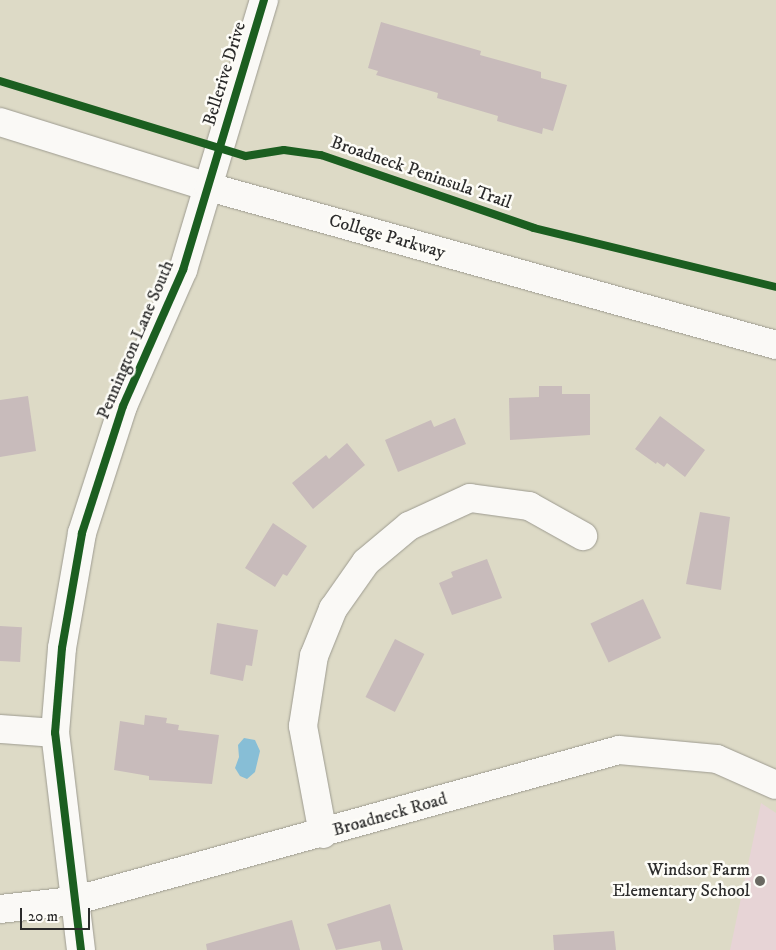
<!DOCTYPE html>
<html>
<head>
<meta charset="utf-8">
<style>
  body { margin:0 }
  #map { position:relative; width:776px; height:950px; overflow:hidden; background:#dddac6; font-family:"IM FELL DW Pica",serif }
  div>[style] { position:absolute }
  .built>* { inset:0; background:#e7d4d6 }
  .water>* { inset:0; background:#87bed6 }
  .building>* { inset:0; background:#c8bbbb; transform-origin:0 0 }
  .roads { filter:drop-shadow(0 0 1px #9d9b90) drop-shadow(0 0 1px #9d9b90) }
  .minor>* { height:28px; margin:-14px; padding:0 14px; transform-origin:14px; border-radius:14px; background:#faf9f6 }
  .major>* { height:28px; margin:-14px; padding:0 14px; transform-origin:14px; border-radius:14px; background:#faf9f6 }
  .cycleway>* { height:8px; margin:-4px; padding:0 4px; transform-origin:4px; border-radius:4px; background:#1b5e20 }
  .dots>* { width:14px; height:14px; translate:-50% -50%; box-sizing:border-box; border:2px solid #fdfcf7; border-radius:50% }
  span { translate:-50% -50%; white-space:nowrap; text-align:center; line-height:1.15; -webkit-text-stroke:5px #fdfcf7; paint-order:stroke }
  .street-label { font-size:18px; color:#2b2b2b }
  .poi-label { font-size:18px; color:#2b2b2b }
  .right { translate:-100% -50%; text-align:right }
  .scale { position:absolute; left:20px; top:908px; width:70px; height:22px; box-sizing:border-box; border:2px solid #2b2b2b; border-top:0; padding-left:6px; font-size:15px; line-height:18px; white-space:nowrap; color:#2b2b2b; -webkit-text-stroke:4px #fdfcf7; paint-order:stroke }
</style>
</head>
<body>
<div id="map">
  <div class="built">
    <div style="clip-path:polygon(761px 803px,776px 813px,776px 950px,730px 950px)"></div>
  </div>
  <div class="water">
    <div style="clip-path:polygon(244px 738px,255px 740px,260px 751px,255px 772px,247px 779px,240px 776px,235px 768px,239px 757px,238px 745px)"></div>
  </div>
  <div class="building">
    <div style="clip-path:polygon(381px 22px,481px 51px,480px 55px,541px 72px,541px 78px,567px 85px,553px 131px,543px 128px,542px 134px,497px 121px,498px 116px,437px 98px,438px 93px,376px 75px,378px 71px,368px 68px)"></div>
    <div style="clip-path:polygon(539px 386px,562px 386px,562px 394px,590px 394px,590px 435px,510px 440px,509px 398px,539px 397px)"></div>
    <div style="clip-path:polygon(28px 396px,36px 451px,0 457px,0 400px)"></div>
    <div style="clip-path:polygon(660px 416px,705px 450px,685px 477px,667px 463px,664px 467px,657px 462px,656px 464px,635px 449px)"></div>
    <div style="clip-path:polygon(455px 418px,466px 444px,398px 472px,385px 440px,431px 420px,434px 427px)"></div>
    <div style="clip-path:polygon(347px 443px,365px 465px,313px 509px,292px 483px,326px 455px,329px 459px)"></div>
    <div style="clip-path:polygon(700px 512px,730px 517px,721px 590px,686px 584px)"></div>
    <div style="clip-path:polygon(273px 523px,307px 546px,287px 576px,283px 574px,275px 587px,245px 568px)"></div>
    <div style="clip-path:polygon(487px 559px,502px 598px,452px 615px,439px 583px,453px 577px,451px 572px)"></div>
    <div style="left:643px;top:599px;width:43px;height:58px;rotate:65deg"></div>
    <div style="clip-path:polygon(217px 623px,258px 630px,252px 666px,246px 665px,243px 681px,210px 674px)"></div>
    <div style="left:0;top:626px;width:22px;height:35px;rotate:3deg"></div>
    <div style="left:395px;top:639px;width:33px;height:65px;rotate:27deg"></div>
    <div style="clip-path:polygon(145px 715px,167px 718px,166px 723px,179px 725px,178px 730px,219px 735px,212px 784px,149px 780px,149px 776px,114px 770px,120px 721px,144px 725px)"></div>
    <div style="clip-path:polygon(390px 904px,403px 950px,382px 950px,380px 941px,336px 950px,327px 924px)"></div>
    <div style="clip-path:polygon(292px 920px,300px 950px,207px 950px,206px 944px)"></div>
    <div style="clip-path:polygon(614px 931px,616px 950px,554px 950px,553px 935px)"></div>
  </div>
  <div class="roads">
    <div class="minor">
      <div style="left:0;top:729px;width:55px;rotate:4.2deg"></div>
      <div style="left:323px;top:834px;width:110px;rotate:-100.5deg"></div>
      <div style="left:303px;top:726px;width:71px;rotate:-81.1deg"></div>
      <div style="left:314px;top:656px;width:51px;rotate:-68deg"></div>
      <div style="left:333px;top:609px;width:57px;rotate:-54.9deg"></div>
      <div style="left:366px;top:562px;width:56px;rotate:-39.9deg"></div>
      <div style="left:409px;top:526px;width:67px;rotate:-24.7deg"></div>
      <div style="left:470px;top:498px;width:60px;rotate:7.7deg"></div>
      <div style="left:529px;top:506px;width:62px;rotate:29.1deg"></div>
      <div style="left:0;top:909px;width:73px;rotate:-6.3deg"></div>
      <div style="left:73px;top:901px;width:566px;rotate:-15.46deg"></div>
      <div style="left:619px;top:750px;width:98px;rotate:5.2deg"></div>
      <div style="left:717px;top:759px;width:64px;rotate:23.8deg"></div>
      <div style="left:81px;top:950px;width:219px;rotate:-96.8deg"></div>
      <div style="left:55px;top:733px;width:85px;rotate:-85.3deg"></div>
      <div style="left:62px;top:648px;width:117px;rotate:-80.1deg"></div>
      <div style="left:82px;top:533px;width:133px;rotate:-72.1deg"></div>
      <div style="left:123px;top:406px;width:149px;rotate:-66.2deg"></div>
      <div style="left:183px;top:270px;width:282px;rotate:-73.3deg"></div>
    </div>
    <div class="major">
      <div style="left:0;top:122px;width:219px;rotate:17.3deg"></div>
      <div style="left:209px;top:187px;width:589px;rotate:15.57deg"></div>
    </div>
  </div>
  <div class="cycleway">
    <div style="left:0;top:81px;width:257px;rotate:17deg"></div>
    <div style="left:246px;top:156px;width:38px;rotate:-9deg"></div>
    <div style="left:284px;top:150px;width:37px;rotate:8deg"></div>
    <div style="left:321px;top:155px;width:225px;rotate:18.9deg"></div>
    <div style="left:534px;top:228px;width:249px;rotate:13.7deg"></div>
    <div style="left:81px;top:950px;width:219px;rotate:-96.8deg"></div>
    <div style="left:55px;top:733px;width:85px;rotate:-85.3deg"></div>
    <div style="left:62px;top:648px;width:117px;rotate:-80.1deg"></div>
    <div style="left:82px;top:533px;width:133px;rotate:-72.1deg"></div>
    <div style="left:123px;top:406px;width:149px;rotate:-66.2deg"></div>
    <div style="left:183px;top:270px;width:282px;rotate:-73.3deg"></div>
  </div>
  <div class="dots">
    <div style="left:760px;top:881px;background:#696861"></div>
  </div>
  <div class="street-label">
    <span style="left:225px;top:74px;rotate:-73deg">Bellerive Drive</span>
    <span style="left:421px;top:173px;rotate:19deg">Broadneck Peninsula Trail</span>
    <span style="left:387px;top:237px;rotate:16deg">College Parkway</span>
    <span style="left:136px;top:340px;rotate:-67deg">Pennington Lane South</span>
    <span style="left:390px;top:815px;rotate:-16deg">Broadneck Road</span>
  </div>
  <div class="poi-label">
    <span class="right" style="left:750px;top:881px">Windsor Farm<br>Elementary School</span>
  </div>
  <div class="scale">20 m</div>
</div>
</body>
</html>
